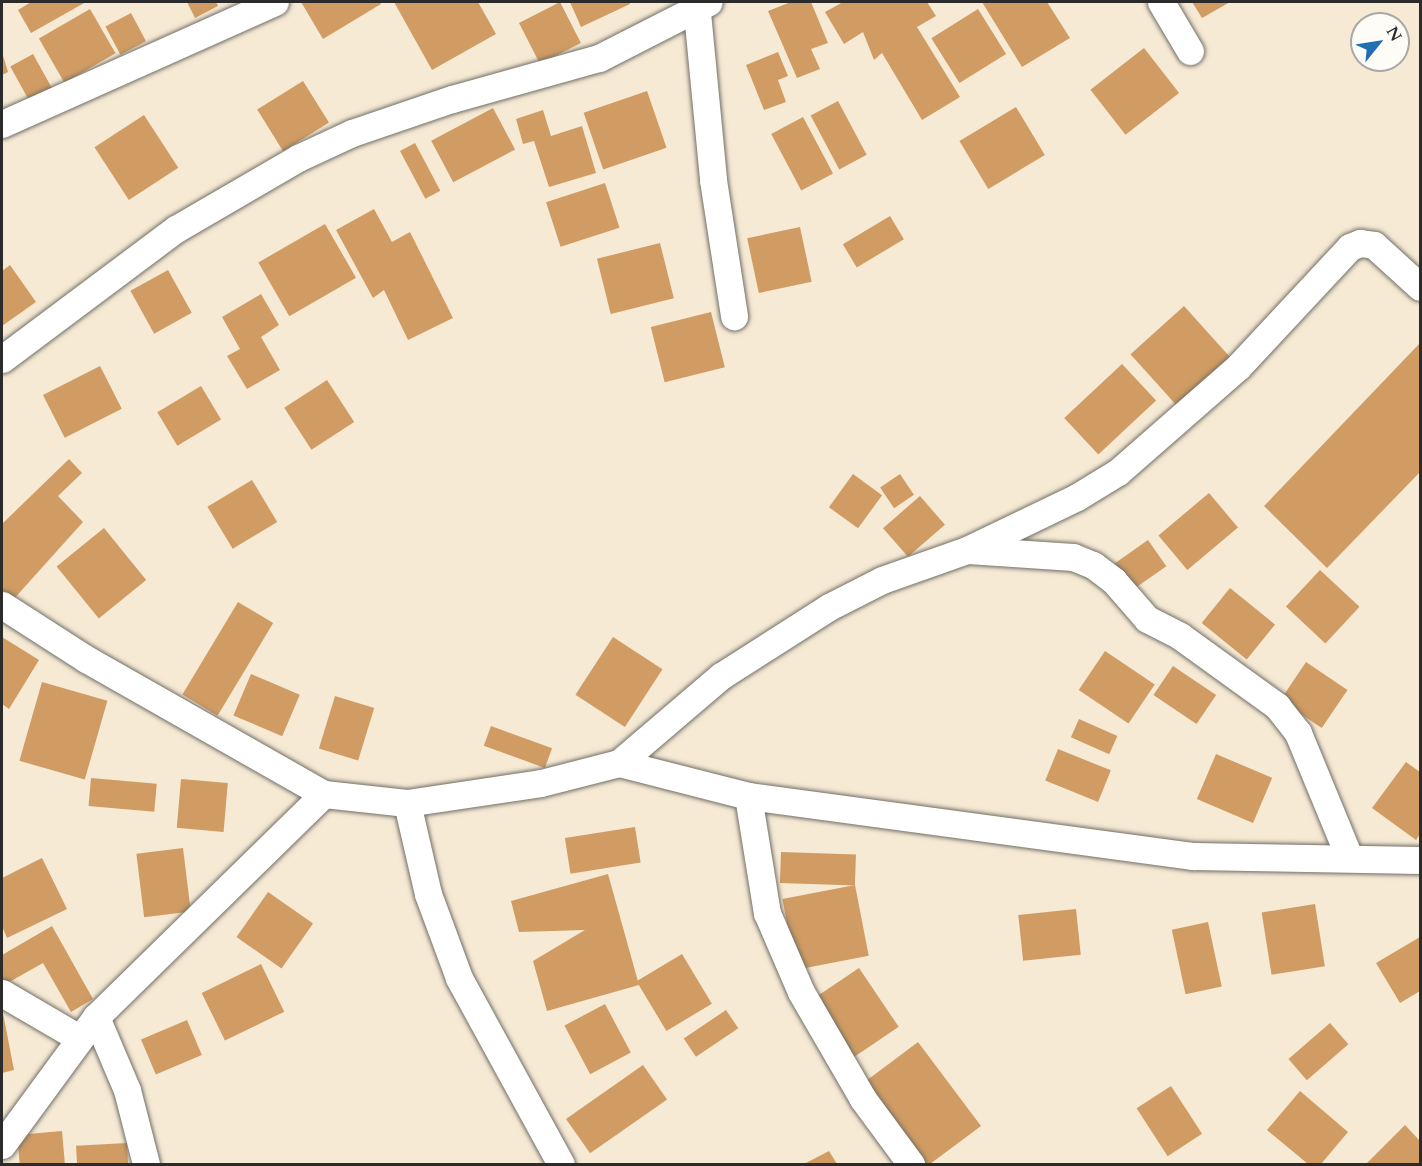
<!DOCTYPE html>
<html>
<head>
<meta charset="utf-8">
<style>
  body { margin:0 }
  #map { position:relative; width:1422px; height:1166px; overflow:hidden; background:#f6ead5; font-family:Cardo,serif }
  div>[style] { position:absolute }
  .building>* { inset:0; background:#d09c63; transform-origin:0 0 }
  .roads { filter:drop-shadow(0 0 2px #726e66) drop-shadow(0 0 2px #726e66) }
  .street>* { height:27px; margin:-13.5px; padding:0 13.5px; transform-origin:13.5px; border-radius:13.5px; background:#fff }
  span { translate:-50% -50%; white-space:nowrap; text-align:center; line-height:1.15; -webkit-text-stroke:5px #fdfcf7; paint-order:stroke }
  .frame { position:absolute; inset:0; border:3px solid #2b2b2b; pointer-events:none }
  .north { position:absolute; left:1350px; top:12px; width:60px; height:60px; box-sizing:border-box; background:#fdfcf7; border:2px solid #a9a8a5; border-radius:50%; rotate:60deg; font-size:16px; font-weight:700; line-height:24px; text-align:center; color:#2b2b2b }
  .north::after { content:''; display:block; margin:auto; width:21px; height:27px; background:#1f6fb2; clip-path:polygon(50% 0,100% 100%,50% 72%,0 100%) }
</style>
</head>
<body>
<div id="map">
  <div class="building">
    <div style="clip-path:polygon(31px 2px,86px 2px,31px 33px,18px 10px)"></div>
    <div style="clip-path:polygon(187px 2px,216px 2px,218px 6px,195px 18px)"></div>
    <div style="clip-path:polygon(301px 2px,380px 2px,381px 4px,323px 39px)"></div>
    <div style="clip-path:polygon(394px 2px,478px 2px,496px 34px,432px 70px)"></div>
    <div style="left:560px;top:2px;width:46px;height:46px;rotate:63deg"></div>
    <div style="clip-path:polygon(570px 2px,629px 2px,630px 4px,581px 27px)"></div>
    <div style="clip-path:polygon(791px 2px,811px 2px,828px 43px,811px 49px,820px 69px,797px 78px,768px 11px)"></div>
    <div style="clip-path:polygon(843px 2px,927px 2px,936px 16px,917px 27px,960px 97px,922px 120px,882px 53px,874px 60px,863px 32px,844px 44px,825px 12px)"></div>
    <div style="clip-path:polygon(982px 2px,1047px 2px,1070px 38px,1022px 67px)"></div>
    <div style="clip-path:polygon(1192px 2px,1230px 2px,1202px 18px)"></div>
    <div style="left:90px;top:9px;width:51px;height:59px;rotate:60deg"></div>
    <div style="left:978px;top:9px;width:53px;height:55px;rotate:58deg"></div>
    <div style="left:131px;top:13px;width:32px;height:29px;rotate:62deg"></div>
    <div style="left:1144px;top:48px;width:57px;height:68px;rotate:52deg"></div>
    <div style="clip-path:polygon(2px 52px,8px 72px,2px 75px)"></div>
    <div style="clip-path:polygon(778px 52px,788px 76px,778px 80px,786px 102px,764px 110px,746px 65px)"></div>
    <div style="left:33px;top:54px;width:39px;height:26px;rotate:61deg"></div>
    <div style="left:303px;top:81px;width:49px;height:54px;rotate:58deg"></div>
    <div style="left:647px;top:91px;width:60px;height:67px;rotate:71deg"></div>
    <div style="left:838px;top:101px;width:61px;height:31px;rotate:62deg"></div>
    <div style="left:1016px;top:107px;width:56px;height:66px;rotate:59deg"></div>
    <div style="left:493px;top:108px;width:47px;height:70px;rotate:62deg"></div>
    <div style="clip-path:polygon(543px 110px,551px 136px,582px 126px,596px 173px,549px 187px,534px 141px,523px 144px,516px 119px)"></div>
    <div style="left:144px;top:115px;width:63px;height:59px;rotate:57deg"></div>
    <div style="left:803px;top:117px;width:64px;height:36px;rotate:62deg"></div>
    <div style="left:415px;top:143px;width:54px;height:17px;rotate:62deg"></div>
    <div style="left:605px;top:183px;width:47px;height:62px;rotate:72deg"></div>
    <div style="clip-path:polygon(374px 209px,392px 242px,410px 232px,453px 318px,408px 340px,384px 290px,373px 298px,336px 230px)"></div>
    <div style="left:890px;top:216px;width:27px;height:55px;rotate:59deg"></div>
    <div style="left:325px;top:224px;width:62px;height:77px;rotate:60deg"></div>
    <div style="left:800px;top:227px;width:56px;height:54px;rotate:78deg"></div>
    <div style="left:660px;top:243px;width:57px;height:65px;rotate:76deg"></div>
    <div style="clip-path:polygon(10px 265px,36px 302px,2px 326px,2px 271px)"></div>
    <div style="left:168px;top:270px;width:49px;height:43px;rotate:61deg"></div>
    <div style="clip-path:polygon(261px 294px,279px 325px,261px 337px,280px 370px,247px 389px,227px 356px,240px 349px,222px 317px)"></div>
    <div style="left:1184px;top:306px;width:74px;height:72px;rotate:48deg"></div>
    <div style="left:711px;top:312px;width:57px;height:62px;rotate:76deg"></div>
    <div style="clip-path:polygon(1420px 343px,1420px 472px,1327px 568px,1264px 506px)"></div>
    <div style="left:1122px;top:364px;width:50px;height:79px;rotate:47deg"></div>
    <div style="left:100px;top:366px;width:48px;height:64px;rotate:63deg"></div>
    <div style="left:327px;top:380px;width:50px;height:51px;rotate:57deg"></div>
    <div style="left:201px;top:386px;width:39px;height:51px;rotate:59deg"></div>
    <div style="clip-path:polygon(69px 459px,82px 473px,58px 496px,83px 522px,12px 601px,2px 590px,2px 524px)"></div>
    <div style="left:853px;top:474px;width:36px;height:41px;rotate:36deg"></div>
    <div style="left:900px;top:474px;width:25px;height:24px;rotate:56deg"></div>
    <div style="left:252px;top:480px;width:49px;height:52px;rotate:59deg"></div>
    <div style="left:1209px;top:493px;width:45px;height:66px;rotate:50deg"></div>
    <div style="left:920px;top:496px;width:38px;height:49px;rotate:49deg"></div>
    <div style="left:104px;top:528px;width:67px;height:61px;rotate:51deg"></div>
    <div style="left:1148px;top:540px;width:32px;height:46px;rotate:55deg"></div>
    <div style="left:1320px;top:570px;width:54px;height:50px;rotate:43deg"></div>
    <div style="left:1230px;top:588px;width:58px;height:45px;rotate:39deg"></div>
    <div style="left:238px;top:602px;width:41px;height:108px;rotate:31deg"></div>
    <div style="clip-path:polygon(2px 637px,39px 660px,9px 709px,2px 704px)"></div>
    <div style="left:613px;top:637px;width:59px;height:69px;rotate:33deg"></div>
    <div style="left:1105px;top:651px;width:60px;height:47px;rotate:34deg"></div>
    <div style="left:1306px;top:662px;width:50px;height:46px;rotate:34deg"></div>
    <div style="left:1173px;top:666px;width:52px;height:35px;rotate:34deg"></div>
    <div style="left:251px;top:674px;width:53px;height:45px;rotate:23deg"></div>
    <div style="left:42px;top:682px;width:68px;height:82px;rotate:16deg"></div>
    <div style="left:335px;top:696px;width:41px;height:55px;rotate:17deg"></div>
    <div style="left:1079px;top:719px;width:42px;height:20px;rotate:24deg"></div>
    <div style="left:491px;top:726px;width:65px;height:21px;rotate:20deg"></div>
    <div style="left:1058px;top:749px;width:57px;height:34px;rotate:22deg"></div>
    <div style="left:1216px;top:754px;width:61px;height:49px;rotate:23deg"></div>
    <div style="clip-path:polygon(1406px 762px,1420px 772px,1420px 834px,1416px 840px,1372px 808px)"></div>
    <div style="left:91px;top:778px;width:66px;height:28px;rotate:5deg"></div>
    <div style="left:181px;top:779px;width:47px;height:49px;rotate:5deg"></div>
    <div style="left:635px;top:827px;width:36px;height:71px;rotate:81deg"></div>
    <div style="left:183px;top:848px;width:64px;height:47px;rotate:83deg"></div>
    <div style="left:781px;top:852px;width:75px;height:31px;rotate:2deg"></div>
    <div style="clip-path:polygon(42px 858px,67px 909px,7px 938px,2px 926px,2px 878px)"></div>
    <div style="clip-path:polygon(608px 874px,639px 985px,547px 1011px,533px 961px,585px 930px,519px 932px,511px 901px)"></div>
    <div style="left:855px;top:885px;width:72px;height:74px;rotate:79deg"></div>
    <div style="left:268px;top:892px;width:55px;height:55px;rotate:35deg"></div>
    <div style="left:1315px;top:904px;width:63px;height:54px;rotate:81deg"></div>
    <div style="left:1076px;top:909px;width:46px;height:58px;rotate:84deg"></div>
    <div style="left:1208px;top:922px;width:66px;height:37px;rotate:78deg"></div>
    <div style="clip-path:polygon(52px 926px,93px 999px,71px 1012px,43px 963px,4px 985px,2px 982px,2px 955px)"></div>
    <div style="clip-path:polygon(1420px 937px,1420px 991px,1400px 1003px,1376px 963px)"></div>
    <div style="left:682px;top:954px;width:58px;height:53px;rotate:59deg"></div>
    <div style="left:261px;top:964px;width:53px;height:66px;rotate:64deg"></div>
    <div style="left:859px;top:968px;width:71px;height:56px;rotate:56deg"></div>
    <div style="left:605px;top:1004px;width:55px;height:46px;rotate:62deg"></div>
    <div style="clip-path:polygon(2px 1008px,14px 1070px,2px 1073px)"></div>
    <div style="left:726px;top:1010px;width:22px;height:51px;rotate:56deg"></div>
    <div style="left:187px;top:1020px;width:38px;height:50px;rotate:67deg"></div>
    <div style="left:1330px;top:1023px;width:28px;height:55px;rotate:49deg"></div>
    <div style="clip-path:polygon(918px 1042px,981px 1126px,930px 1164px,923px 1164px,862px 1084px)"></div>
    <div style="left:643px;top:1065px;width:42px;height:94px;rotate:55deg"></div>
    <div style="left:1171px;top:1086px;width:57px;height:41px;rotate:57deg"></div>
    <div style="clip-path:polygon(1300px 1091px,1348px 1132px,1321px 1164px,1308px 1164px,1267px 1130px)"></div>
    <div style="clip-path:polygon(1405px 1125px,1420px 1141px,1420px 1164px,1366px 1164px)"></div>
    <div style="left:62px;top:1131px;width:33px;height:45px;rotate:85deg"></div>
    <div style="left:127px;top:1143px;width:21px;height:51px;rotate:87deg"></div>
    <div style="clip-path:polygon(829px 1151px,837px 1164px,804px 1164px)"></div>
  </div>
  <div class="roads">
    <div class="street">
      <div style="left:696px;top:2px;width:179px;rotate:84.5deg"></div>
      <div style="left:713px;top:180px;width:138px;rotate:81.2deg"></div>
      <div style="left:1161px;top:2px;width:57px;rotate:59.4deg"></div>
      <div style="left:2px;top:124px;width:299px;rotate:-24.1deg"></div>
      <div style="left:2px;top:359px;width:217px;rotate:-36.8deg"></div>
      <div style="left:176px;top:229px;width:141px;rotate:-30.2deg"></div>
      <div style="left:298px;top:158px;width:60px;rotate:-24.8deg"></div>
      <div style="left:352px;top:133px;width:106px;rotate:-18.8deg"></div>
      <div style="left:452px;top:99px;width:153px;rotate:-15.6deg"></div>
      <div style="left:599px;top:58px;width:123px;rotate:-27deg"></div>
      <div style="left:968px;top:550px;width:105px;rotate:3.8deg"></div>
      <div style="left:1073px;top:557px;width:22px;rotate:22deg"></div>
      <div style="left:1093px;top:565px;width:26px;rotate:37deg"></div>
      <div style="left:1114px;top:581px;width:50px;rotate:49deg"></div>
      <div style="left:1147px;top:619px;width:37px;rotate:27deg"></div>
      <div style="left:1180px;top:636px;width:120px;rotate:35.8deg"></div>
      <div style="left:1277px;top:706px;width:34px;rotate:52deg"></div>
      <div style="left:1298px;top:733px;width:134px;rotate:67.6deg"></div>
      <div style="left:2px;top:605px;width:100px;rotate:32.7deg"></div>
      <div style="left:86px;top:659px;width:274px;rotate:29.6deg"></div>
      <div style="left:324px;top:794px;width:83px;rotate:6.2deg"></div>
      <div style="left:407px;top:803px;width:135px;rotate:-8.5deg"></div>
      <div style="left:541px;top:783px;width:81px;rotate:-14.4deg"></div>
      <div style="left:619px;top:763px;width:133px;rotate:14.3deg"></div>
      <div style="left:748px;top:796px;width:449px;rotate:7.7deg"></div>
      <div style="left:1193px;top:856px;width:227px;rotate:1deg"></div>
      <div style="left:619px;top:763px;width:134px;rotate:-40.5deg"></div>
      <div style="left:721px;top:676px;width:128px;rotate:-32.6deg"></div>
      <div style="left:829px;top:607px;width:59px;rotate:-27deg"></div>
      <div style="left:882px;top:580px;width:90px;rotate:-19.4deg"></div>
      <div style="left:967px;top:550px;width:122px;rotate:-25.7deg"></div>
      <div style="left:1077px;top:497px;width:48px;rotate:-31.4deg"></div>
      <div style="left:1118px;top:472px;width:159px;rotate:-41.2deg"></div>
      <div style="left:1238px;top:367px;width:164px;rotate:-47deg"></div>
      <div style="left:1350px;top:247px;width:11px;rotate:-22deg"></div>
      <div style="left:1360px;top:243px;width:14px;rotate:8deg"></div>
      <div style="left:1374px;top:245px;width:62px;rotate:42.4deg"></div>
      <div style="left:748px;top:796px;width:119px;rotate:80.8deg"></div>
      <div style="left:767px;top:913px;width:86px;rotate:66.7deg"></div>
      <div style="left:801px;top:992px;width:124px;rotate:59.9deg"></div>
      <div style="left:863px;top:1099px;width:81px;rotate:53.6deg"></div>
      <div style="left:407px;top:803px;width:93px;rotate:77deg"></div>
      <div style="left:428px;top:894px;width:90px;rotate:69.7deg"></div>
      <div style="left:459px;top:978px;width:212px;rotate:61.3deg"></div>
      <div style="left:2px;top:993px;width:89px;rotate:30.3deg"></div>
      <div style="left:96px;top:1017px;width:79px;rotate:67deg"></div>
      <div style="left:127px;top:1090px;width:76px;rotate:75.6deg"></div>
      <div style="left:2px;top:1145px;width:159px;rotate:-53.7deg"></div>
      <div style="left:96px;top:1017px;width:319px;rotate:-44.4deg"></div>
    </div>
  </div>
  <div class="frame"></div>
  <div class="north">N</div>
</div>
</body>
</html>
